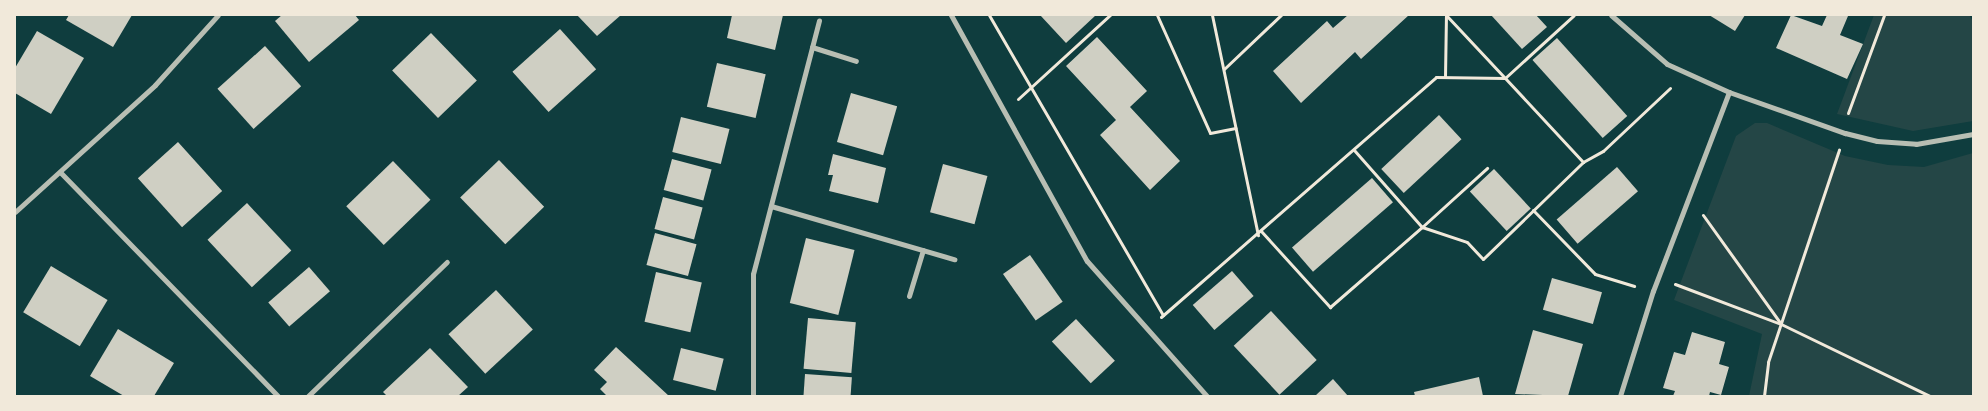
<!DOCTYPE html>
<html>
<head>
<meta charset="utf-8">
<style>
  body { margin:0 }
  #map { position:relative; width:1988px; height:411px; overflow:hidden; background:#0f3d3e; font-family:Commissioner,sans-serif }
  div>[style] { position:absolute }
  .green>* { inset:0; background:#244646 }
  .building>* { inset:0; background:#cfcfc3; transform-origin:0 0 }
  .path>* { height:3px; margin:-1.5px; padding:0 1.5px; transform-origin:1.5px; border-radius:1.5px; background:#f1e9da }
  .minor>* { height:5px; margin:-2.5px; padding:0 2.5px; transform-origin:2.5px; border-radius:2.5px; background:#b8beb3 }
  span { translate:-50% -50%; white-space:nowrap; text-align:center; line-height:1.15; -webkit-text-stroke:5px #f1e9da; paint-order:stroke }
  .frame { position:absolute; inset:0; border:16px solid #f1e9da; pointer-events:none }
</style>
</head>
<body>
<div id="map">
  <div class="green">
    <div style="clip-path:polygon(1874px 15px,1969px 15px,1973px 21px,1973px 121px,1913px 131px,1837px 114px)"></div>
    <div style="clip-path:polygon(1755px 123px,1767px 123px,1845px 156px,1888px 165px,1924px 167px,1973px 153px,1973px 396px,1749px 396px,1762px 334px,1674px 300px,1736px 136px)"></div>
  </div>
  <div class="building">
    <div style="clip-path:polygon(69px 15px,132px 15px,113px 47px,66px 20px)"></div>
    <div style="clip-path:polygon(282px 15px,355px 15px,359px 20px,309px 62px,275px 21px)"></div>
    <div style="clip-path:polygon(577px 15px,621px 15px,597px 36px)"></div>
    <div style="clip-path:polygon(732px 15px,783px 15px,775px 50px,727px 38px)"></div>
    <div style="clip-path:polygon(1040px 15px,1096px 15px,1066px 43px)"></div>
    <div style="clip-path:polygon(1348px 15px,1409px 15px,1361px 59px,1355px 52px,1301px 103px,1273px 71px,1327px 21px,1333px 28px)"></div>
    <div style="clip-path:polygon(1491px 15px,1536px 15px,1547px 27px,1522px 49px)"></div>
    <div style="clip-path:polygon(1709px 15px,1745px 15px,1735px 31px)"></div>
    <div style="clip-path:polygon(1791px 15px,1822px 26px,1827px 15px,1848px 16px,1840px 35px,1863px 44px,1847px 79px,1776px 48px)"></div>
    <div style="left:560px;top:29px;width:54px;height:64px;rotate:48deg"></div>
    <div style="clip-path:polygon(37px 31px,84px 58px,51px 114px,15px 93px,15px 68px)"></div>
    <div style="left:431px;top:33px;width:66px;height:54px;rotate:46deg"></div>
    <div style="clip-path:polygon(1097px 37px,1147px 91px,1130px 107px,1180px 161px,1150px 190px,1100px 135px,1116px 120px,1066px 66px)"></div>
    <div style="left:1557px;top:38px;width:105px;height:33px;rotate:48deg"></div>
    <div style="left:265px;top:46px;width:54px;height:64px;rotate:48deg"></div>
    <div style="left:717px;top:63px;width:50px;height:45px;rotate:13deg"></div>
    <div style="left:851px;top:93px;width:48px;height:51px;rotate:16deg"></div>
    <div style="left:1439px;top:115px;width:33px;height:79px;rotate:47deg"></div>
    <div style="left:681px;top:117px;width:50px;height:36px;rotate:14deg"></div>
    <div style="left:178px;top:142px;width:66px;height:54px;rotate:48deg"></div>
    <div style="clip-path:polygon(833px 154px,886px 168px,878px 203px,829px 191px,833px 175px,828px 175px)"></div>
    <div style="left:672px;top:159px;width:41px;height:32px;rotate:15deg"></div>
    <div style="left:499px;top:160px;width:65px;height:54px;rotate:46deg"></div>
    <div style="left:393px;top:161px;width:54px;height:65px;rotate:46deg"></div>
    <div style="left:943px;top:164px;width:46px;height:50px;rotate:15deg"></div>
    <div style="left:1617px;top:167px;width:32px;height:80px;rotate:49deg"></div>
    <div style="left:1494px;top:169px;width:54px;height:33px;rotate:47deg"></div>
    <div style="left:1372px;top:178px;width:32px;height:106px;rotate:49deg"></div>
    <div style="left:663px;top:197px;width:41px;height:33px;rotate:15deg"></div>
    <div style="left:247px;top:203px;width:65px;height:54px;rotate:47deg"></div>
    <div style="left:655px;top:233px;width:43px;height:33px;rotate:15deg"></div>
    <div style="left:806px;top:238px;width:50px;height:67px;rotate:14deg"></div>
    <div style="left:1030px;top:255px;width:57px;height:33px;rotate:55deg"></div>
    <div style="left:51px;top:266px;width:66px;height:54px;rotate:31deg"></div>
    <div style="left:309px;top:267px;width:32px;height:54px;rotate:49deg"></div>
    <div style="left:1232px;top:271px;width:33px;height:52px;rotate:49deg"></div>
    <div style="left:656px;top:272px;width:47px;height:51px;rotate:13deg"></div>
    <div style="left:1552px;top:278px;width:52px;height:33px;rotate:16deg"></div>
    <div style="left:496px;top:290px;width:54px;height:65px;rotate:47deg"></div>
    <div style="left:1271px;top:311px;width:67px;height:51px;rotate:47deg"></div>
    <div style="left:808px;top:318px;width:48px;height:51px;rotate:5deg"></div>
    <div style="left:1076px;top:319px;width:57px;height:33px;rotate:47deg"></div>
    <div style="clip-path:polygon(118px 329px,174px 363px,154px 396px,124px 396px,90px 376px)"></div>
    <div style="clip-path:polygon(1533px 330px,1583px 344px,1568px 396px,1515px 394px)"></div>
    <div style="clip-path:polygon(1692px 332px,1725px 342px,1719px 364px,1729px 367px,1721px 395px,1710px 392px,1709px 396px,1673px 396px,1675px 391px,1663px 388px,1674px 352px,1685px 355px)"></div>
    <div style="clip-path:polygon(616px 347px,669px 396px,607px 396px,600px 389px,607px 382px,594px 370px)"></div>
    <div style="clip-path:polygon(430px 348px,468px 387px,458px 396px,387px 396px,383px 392px)"></div>
    <div style="left:681px;top:348px;width:44px;height:33px;rotate:14deg"></div>
    <div style="left:805px;top:374px;width:47px;height:22px;rotate:4deg"></div>
    <div style="clip-path:polygon(1479px 377px,1483px 396px,1415px 396px,1414px 392px)"></div>
    <div style="clip-path:polygon(1333px 379px,1348px 396px,1315px 396px)"></div>
  </div>
  <div class="path">
    <div style="left:989px;top:15px;width:347px;rotate:59.9deg"></div>
    <div style="left:1157px;top:15px;width:129px;rotate:65.8deg"></div>
    <div style="left:1210px;top:133px;width:26px;rotate:-11deg"></div>
    <div style="left:1212px;top:15px;width:225px;rotate:78.2deg"></div>
    <div style="left:1446px;top:15px;width:86px;rotate:46.9deg"></div>
    <div style="left:1505px;top:78px;width:93px;rotate:-42.4deg"></div>
    <div style="left:1224px;top:69px;width:79px;rotate:-43.5deg"></div>
    <div style="left:1445px;top:77px;width:61px;rotate:-89.1deg"></div>
    <div style="left:1018px;top:99px;width:125px;rotate:-42.4deg"></div>
    <div style="left:1848px;top:113px;width:104px;rotate:-69.8deg"></div>
    <div style="left:1354px;top:150px;width:103px;rotate:48.6deg"></div>
    <div style="left:1422px;top:227px;width:88px;rotate:-42.2deg"></div>
    <div style="left:1533px;top:210px;width:89px;rotate:45.9deg"></div>
    <div style="left:1595px;top:274px;width:41px;rotate:17.1deg"></div>
    <div style="left:1703px;top:215px;width:134px;rotate:54.4deg"></div>
    <div style="left:1261px;top:231px;width:103px;rotate:47.8deg"></div>
    <div style="left:1330px;top:307px;width:122px;rotate:-41deg"></div>
    <div style="left:1422px;top:227px;width:47px;rotate:18.4deg"></div>
    <div style="left:1467px;top:242px;width:23px;rotate:47deg"></div>
    <div style="left:1483px;top:259px;width:139px;rotate:-44.1deg"></div>
    <div style="left:1675px;top:284px;width:113px;rotate:20.7deg"></div>
    <div style="left:1781px;top:324px;width:165px;rotate:25.8deg"></div>
    <div style="left:1161px;top:317px;width:365px;rotate:-41.1deg"></div>
    <div style="left:1436px;top:77px;width:69px;rotate:0.8deg"></div>
    <div style="left:1505px;top:78px;width:115px;rotate:47.1deg"></div>
    <div style="left:1583px;top:162px;width:23px;rotate:-29deg"></div>
    <div style="left:1603px;top:151px;width:92px;rotate:-43.2deg"></div>
    <div style="left:1764px;top:396px;width:34px;rotate:-83deg"></div>
    <div style="left:1768px;top:362px;width:224px;rotate:-71.5deg"></div>
  </div>
  <div class="minor">
    <div style="left:951px;top:15px;width:281px;rotate:61.1deg"></div>
    <div style="left:1087px;top:261px;width:181px;rotate:48.4deg"></div>
    <div style="left:1611px;top:15px;width:74px;rotate:41.2deg"></div>
    <div style="left:1667px;top:64px;width:68px;rotate:24.3deg"></div>
    <div style="left:1729px;top:92px;width:123px;rotate:19.5deg"></div>
    <div style="left:1845px;top:133px;width:33px;rotate:14deg"></div>
    <div style="left:1877px;top:141px;width:39px;rotate:4deg"></div>
    <div style="left:1916px;top:144px;width:58px;rotate:-10deg"></div>
    <div style="left:812px;top:47px;width:46px;rotate:17.7deg"></div>
    <div style="left:61px;top:173px;width:311px;rotate:45.8deg"></div>
    <div style="left:771px;top:206px;width:191px;rotate:16.2deg"></div>
    <div style="left:15px;top:212px;width:189px;rotate:-42.2deg"></div>
    <div style="left:155px;top:85px;width:94px;rotate:-48deg"></div>
    <div style="left:909px;top:296px;width:48px;rotate:-73.1deg"></div>
    <div style="left:308px;top:396px;width:193px;rotate:-44deg"></div>
    <div style="left:753px;top:396px;width:122px;rotate:-90deg"></div>
    <div style="left:753px;top:274px;width:262px;rotate:-75.4deg"></div>
    <div style="left:1620px;top:396px;width:110px;rotate:-72.6deg"></div>
    <div style="left:1653px;top:291px;width:213px;rotate:-69.1deg"></div>
  </div>
  <div class="frame"></div>
</div>
</body>
</html>
